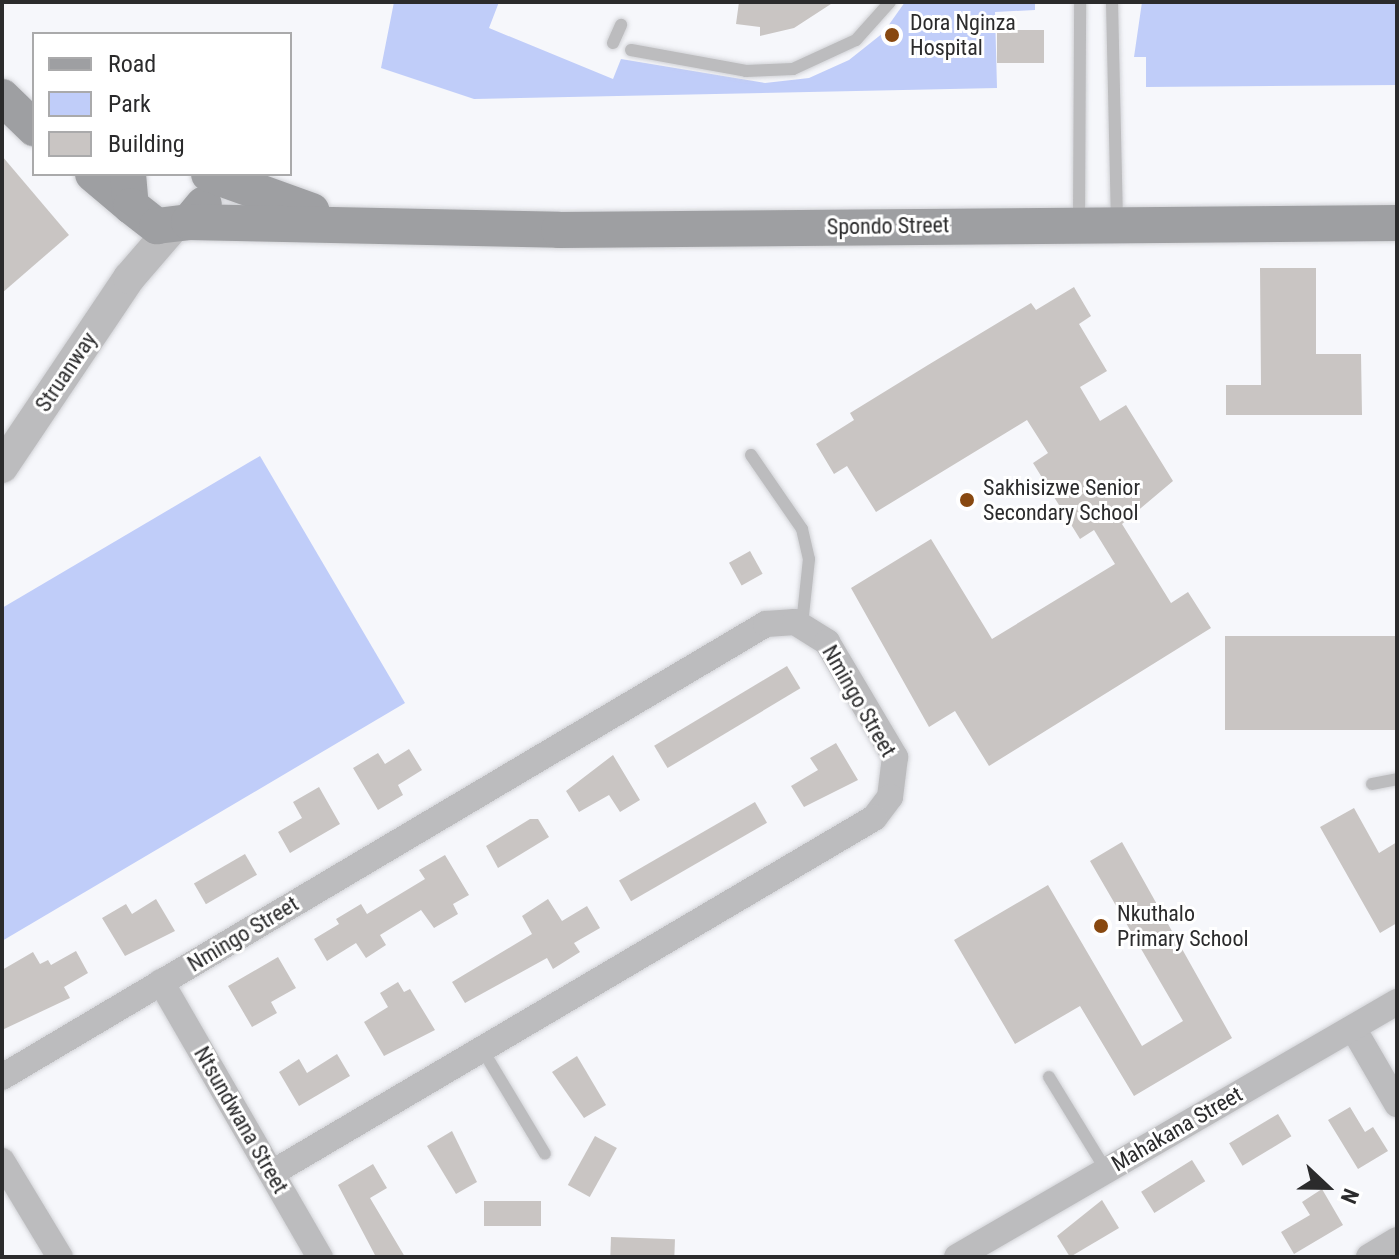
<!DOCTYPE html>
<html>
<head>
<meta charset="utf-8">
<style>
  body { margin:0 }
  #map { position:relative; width:1399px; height:1259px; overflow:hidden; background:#f6f7fb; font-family:"Roboto Condensed",sans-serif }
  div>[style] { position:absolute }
  .green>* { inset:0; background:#c0cdf9 }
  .building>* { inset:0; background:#c9c5c3; transform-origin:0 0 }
  .roads { filter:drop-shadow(0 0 2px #d1d2d6) drop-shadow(0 0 2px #d1d2d6) }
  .service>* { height:12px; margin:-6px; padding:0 6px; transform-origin:6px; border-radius:6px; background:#bcbcbe }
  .minor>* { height:26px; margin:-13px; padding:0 13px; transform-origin:13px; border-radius:13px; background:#bcbcbe }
  .tertiary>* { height:32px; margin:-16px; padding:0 16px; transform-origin:16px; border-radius:16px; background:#bcbcbe }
  .secondary>* { height:36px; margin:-18px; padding:0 18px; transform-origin:18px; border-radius:18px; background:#9e9fa2 }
  .dots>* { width:22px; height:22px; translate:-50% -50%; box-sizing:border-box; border:4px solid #fff; border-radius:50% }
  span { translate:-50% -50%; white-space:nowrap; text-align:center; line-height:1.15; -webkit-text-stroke:6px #fff; paint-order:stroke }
  .poi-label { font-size:22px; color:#2b2b2c }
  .left { translate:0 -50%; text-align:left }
  .street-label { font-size:22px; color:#2b2b2c }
  .frame { position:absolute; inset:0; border:4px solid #2b2b2c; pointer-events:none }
  .legend { position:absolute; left:32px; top:32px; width:260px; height:144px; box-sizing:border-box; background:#fff; border:2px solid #aaaaab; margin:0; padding:10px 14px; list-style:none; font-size:24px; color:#2b2b2c }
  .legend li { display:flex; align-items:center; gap:16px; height:40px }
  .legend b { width:40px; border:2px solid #aaaaab }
  .north { position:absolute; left:1287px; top:1147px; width:80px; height:80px; -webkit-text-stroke:6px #fff; paint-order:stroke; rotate:112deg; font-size:22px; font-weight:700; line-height:32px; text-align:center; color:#2b2b2c }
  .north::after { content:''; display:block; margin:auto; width:28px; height:36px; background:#2b2b2c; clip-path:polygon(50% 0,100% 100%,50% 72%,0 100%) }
</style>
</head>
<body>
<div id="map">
  <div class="green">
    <div style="clip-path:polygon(394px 2px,499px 2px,489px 28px,613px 79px,621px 59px,765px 83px,809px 78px,849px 60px,883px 33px,905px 2px,1035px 2px,1035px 10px,995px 12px,997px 88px,474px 99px,381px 68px)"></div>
    <div style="clip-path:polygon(1142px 2px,1397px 2px,1397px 85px,1146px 87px,1146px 57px,1134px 57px)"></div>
    <div style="clip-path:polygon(260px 456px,405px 703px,2px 941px,2px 608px)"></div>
  </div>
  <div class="building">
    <div style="clip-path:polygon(739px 2px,834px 2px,794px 28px,760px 36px,760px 27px,736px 24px)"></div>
    <div style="left:997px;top:30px;width:47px;height:33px"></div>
    <div style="clip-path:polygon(2px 156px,69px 235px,2px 293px)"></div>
    <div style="clip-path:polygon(1260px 268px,1316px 268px,1316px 354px,1361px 354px,1362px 415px,1226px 415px,1226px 385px,1261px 385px)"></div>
    <div style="clip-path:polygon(1074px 287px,1091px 316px,1079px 324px,1107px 371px,1080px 387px,1100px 421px,1126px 405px,1173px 481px,1122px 524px,1171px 603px,1188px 592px,1211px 628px,989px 766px,955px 711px,929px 727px,851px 588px,931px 539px,992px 639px,1115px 564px,1094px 530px,1080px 539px,1033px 463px,1048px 453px,1027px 420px,876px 512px,847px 466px,834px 474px,816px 444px,854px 420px,850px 413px,928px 365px,1031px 303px,1036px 310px)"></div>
    <div style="left:750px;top:551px;width:26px;height:24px;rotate:61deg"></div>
    <div style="left:1397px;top:636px;width:94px;height:172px;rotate:90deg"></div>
    <div style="left:787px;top:666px;width:26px;height:155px;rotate:59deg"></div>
    <div style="clip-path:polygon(836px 743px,858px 780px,804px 807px,791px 786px,818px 770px,810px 758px)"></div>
    <div style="clip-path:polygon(409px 749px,422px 770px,398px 785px,403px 795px,378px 810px,353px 768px,378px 753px,385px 764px)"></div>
    <div style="clip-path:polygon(613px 755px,640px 800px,620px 812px,609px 795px,579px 812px,566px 791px)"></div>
    <div style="clip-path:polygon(319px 787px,340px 824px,290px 853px,278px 832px,302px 818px,293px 802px)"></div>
    <div style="left:755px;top:802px;width:24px;height:157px;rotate:60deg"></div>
    <div style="clip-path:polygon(1354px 808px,1379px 853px,1397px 842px,1397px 923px,1380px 933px,1320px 827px)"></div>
    <div style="clip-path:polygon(530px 819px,538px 819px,549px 837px,498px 868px,486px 846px)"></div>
    <div style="clip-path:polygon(1122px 842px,1232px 1038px,1134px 1096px,1080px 1006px,1015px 1044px,954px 940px,1048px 885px,1142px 1046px,1183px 1021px,1090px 861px)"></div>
    <div style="left:245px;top:854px;width:24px;height:59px;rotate:60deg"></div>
    <div style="clip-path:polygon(445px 855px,469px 895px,453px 904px,458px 914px,434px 928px,421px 910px,380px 935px,386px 945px,366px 958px,356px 943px,327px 961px,314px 939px,339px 924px,336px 919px,361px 904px,367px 914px,425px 879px,419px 870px)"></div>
    <div style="clip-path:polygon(156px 899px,175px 931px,125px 956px,102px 918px,126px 904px,132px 914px)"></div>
    <div style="clip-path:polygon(548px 899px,562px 921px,587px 906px,600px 928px,574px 943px,580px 952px,553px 969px,547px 958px,465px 1003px,452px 982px,532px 934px,522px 916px)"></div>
    <div style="clip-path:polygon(76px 951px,88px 973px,64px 987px,70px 998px,2px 1030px,2px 970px,33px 952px,40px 964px,48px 960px,51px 965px)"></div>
    <div style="clip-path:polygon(278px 957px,296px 988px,271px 1002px,277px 1013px,252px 1027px,228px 986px)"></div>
    <div style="clip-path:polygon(398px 982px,404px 992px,410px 989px,435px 1030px,384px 1056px,364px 1022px,388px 1007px,380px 993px)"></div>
    <div style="clip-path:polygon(337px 1054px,350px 1076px,299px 1106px,279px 1072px,299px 1059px,307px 1073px)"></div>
    <div style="clip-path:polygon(577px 1056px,606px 1105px,584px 1118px,552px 1072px)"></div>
    <div style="clip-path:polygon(1350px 1107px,1365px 1132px,1373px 1127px,1388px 1151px,1358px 1169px,1328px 1120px)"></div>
    <div style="left:1278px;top:1114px;width:26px;height:57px;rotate:59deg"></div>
    <div style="clip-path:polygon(452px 1131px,477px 1182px,456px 1194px,427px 1146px)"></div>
    <div style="left:595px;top:1136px;width:25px;height:56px;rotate:29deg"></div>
    <div style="left:1192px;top:1160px;width:25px;height:60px;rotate:58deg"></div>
    <div style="clip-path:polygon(373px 1164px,387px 1188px,370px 1198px,405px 1257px,376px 1257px,338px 1185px)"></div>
    <div style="clip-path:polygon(1322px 1189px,1343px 1225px,1294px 1254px,1281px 1232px,1310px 1215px,1302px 1202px)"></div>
    <div style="clip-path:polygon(1102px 1200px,1119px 1228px,1070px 1257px,1057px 1236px)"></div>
    <div style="left:484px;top:1201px;width:57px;height:25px"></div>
    <div style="left:611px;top:1237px;width:64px;height:20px;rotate:2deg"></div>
  </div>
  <div class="roads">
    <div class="service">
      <div style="left:1112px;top:2px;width:221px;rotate:88.7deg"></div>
      <div style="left:613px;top:43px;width:20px;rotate:-66deg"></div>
      <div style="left:631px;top:50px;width:117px;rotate:10.3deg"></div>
      <div style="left:746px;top:71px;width:47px;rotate:-2.4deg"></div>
      <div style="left:793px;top:69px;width:69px;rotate:-24.7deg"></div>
      <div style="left:856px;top:40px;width:51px;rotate:-48.2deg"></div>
      <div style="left:1079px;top:221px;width:219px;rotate:-89.7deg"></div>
      <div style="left:751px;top:455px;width:90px;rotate:55.4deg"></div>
      <div style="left:802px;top:529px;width:31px;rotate:77deg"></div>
      <div style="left:809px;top:559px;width:65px;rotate:96.1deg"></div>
      <div style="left:1372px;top:784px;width:25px;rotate:-11deg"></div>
      <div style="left:482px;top:1049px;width:122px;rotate:59deg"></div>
      <div style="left:1049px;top:1077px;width:109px;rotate:58.5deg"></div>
    </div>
    <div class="minor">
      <div style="left:161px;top:982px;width:318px;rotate:60deg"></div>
      <div style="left:1353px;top:1028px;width:88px;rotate:59.9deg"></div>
      <div style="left:2px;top:1077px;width:888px;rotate:-30.67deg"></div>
      <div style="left:766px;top:624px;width:29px;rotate:-4deg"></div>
      <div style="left:795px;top:622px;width:38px;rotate:32deg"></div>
      <div style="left:827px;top:642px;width:134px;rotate:59.4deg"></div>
      <div style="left:895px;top:757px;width:40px;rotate:97.1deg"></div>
      <div style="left:890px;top:797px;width:26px;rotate:127deg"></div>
      <div style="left:874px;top:818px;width:699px;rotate:149.47deg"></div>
      <div style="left:2px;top:1161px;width:112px;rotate:58.9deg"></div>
      <div style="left:957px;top:1257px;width:509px;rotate:-30.09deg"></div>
      <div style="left:1369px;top:1257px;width:33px;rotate:-31deg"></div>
    </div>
    <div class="tertiary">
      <div style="left:2px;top:467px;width:228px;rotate:-56.1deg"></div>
      <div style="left:129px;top:278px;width:67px;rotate:-49.2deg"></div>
    </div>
    <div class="secondary">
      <div style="left:2px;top:97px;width:45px;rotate:44.1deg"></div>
      <div style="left:93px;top:174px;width:50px;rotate:40.1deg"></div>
      <div style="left:128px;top:174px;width:32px;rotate:85deg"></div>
      <div style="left:131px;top:206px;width:33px;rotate:38deg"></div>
      <div style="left:157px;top:226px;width:32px;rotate:-7deg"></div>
      <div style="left:189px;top:222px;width:23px;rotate:-50deg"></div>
      <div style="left:209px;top:174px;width:109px;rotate:19.8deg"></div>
      <div style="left:189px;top:222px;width:370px;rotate:1.2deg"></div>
      <div style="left:559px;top:230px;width:838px;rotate:-0.48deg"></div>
    </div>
  </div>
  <div class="dots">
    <div style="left:892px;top:35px;background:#884810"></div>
    <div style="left:967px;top:500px;background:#884810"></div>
    <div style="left:1101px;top:926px;background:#884810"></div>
  </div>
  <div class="poi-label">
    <span class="left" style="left:910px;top:35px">Dora Nginza<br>Hospital</span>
    <span class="left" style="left:983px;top:500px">Sakhisizwe Senior<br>Secondary School</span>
    <span class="left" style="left:1117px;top:926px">Nkuthalo<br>Primary School</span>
  </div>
  <div class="street-label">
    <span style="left:888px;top:226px;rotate:-1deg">Spondo Street</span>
    <span style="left:66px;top:372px;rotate:-56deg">Struanway</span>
    <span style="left:859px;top:701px;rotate:60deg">Nmingo Street</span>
    <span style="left:243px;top:934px;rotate:-31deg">Nmingo Street</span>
    <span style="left:241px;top:1120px;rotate:60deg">Ntsundwana Street</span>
    <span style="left:1177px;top:1129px;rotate:-30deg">Mahakana Street</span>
  </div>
  <div class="frame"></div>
  <ul class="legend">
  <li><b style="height:10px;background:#9e9fa2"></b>Road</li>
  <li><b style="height:22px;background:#c0cdf9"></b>Park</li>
  <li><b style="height:22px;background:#c9c5c3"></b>Building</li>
  </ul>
  <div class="north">N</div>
</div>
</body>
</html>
